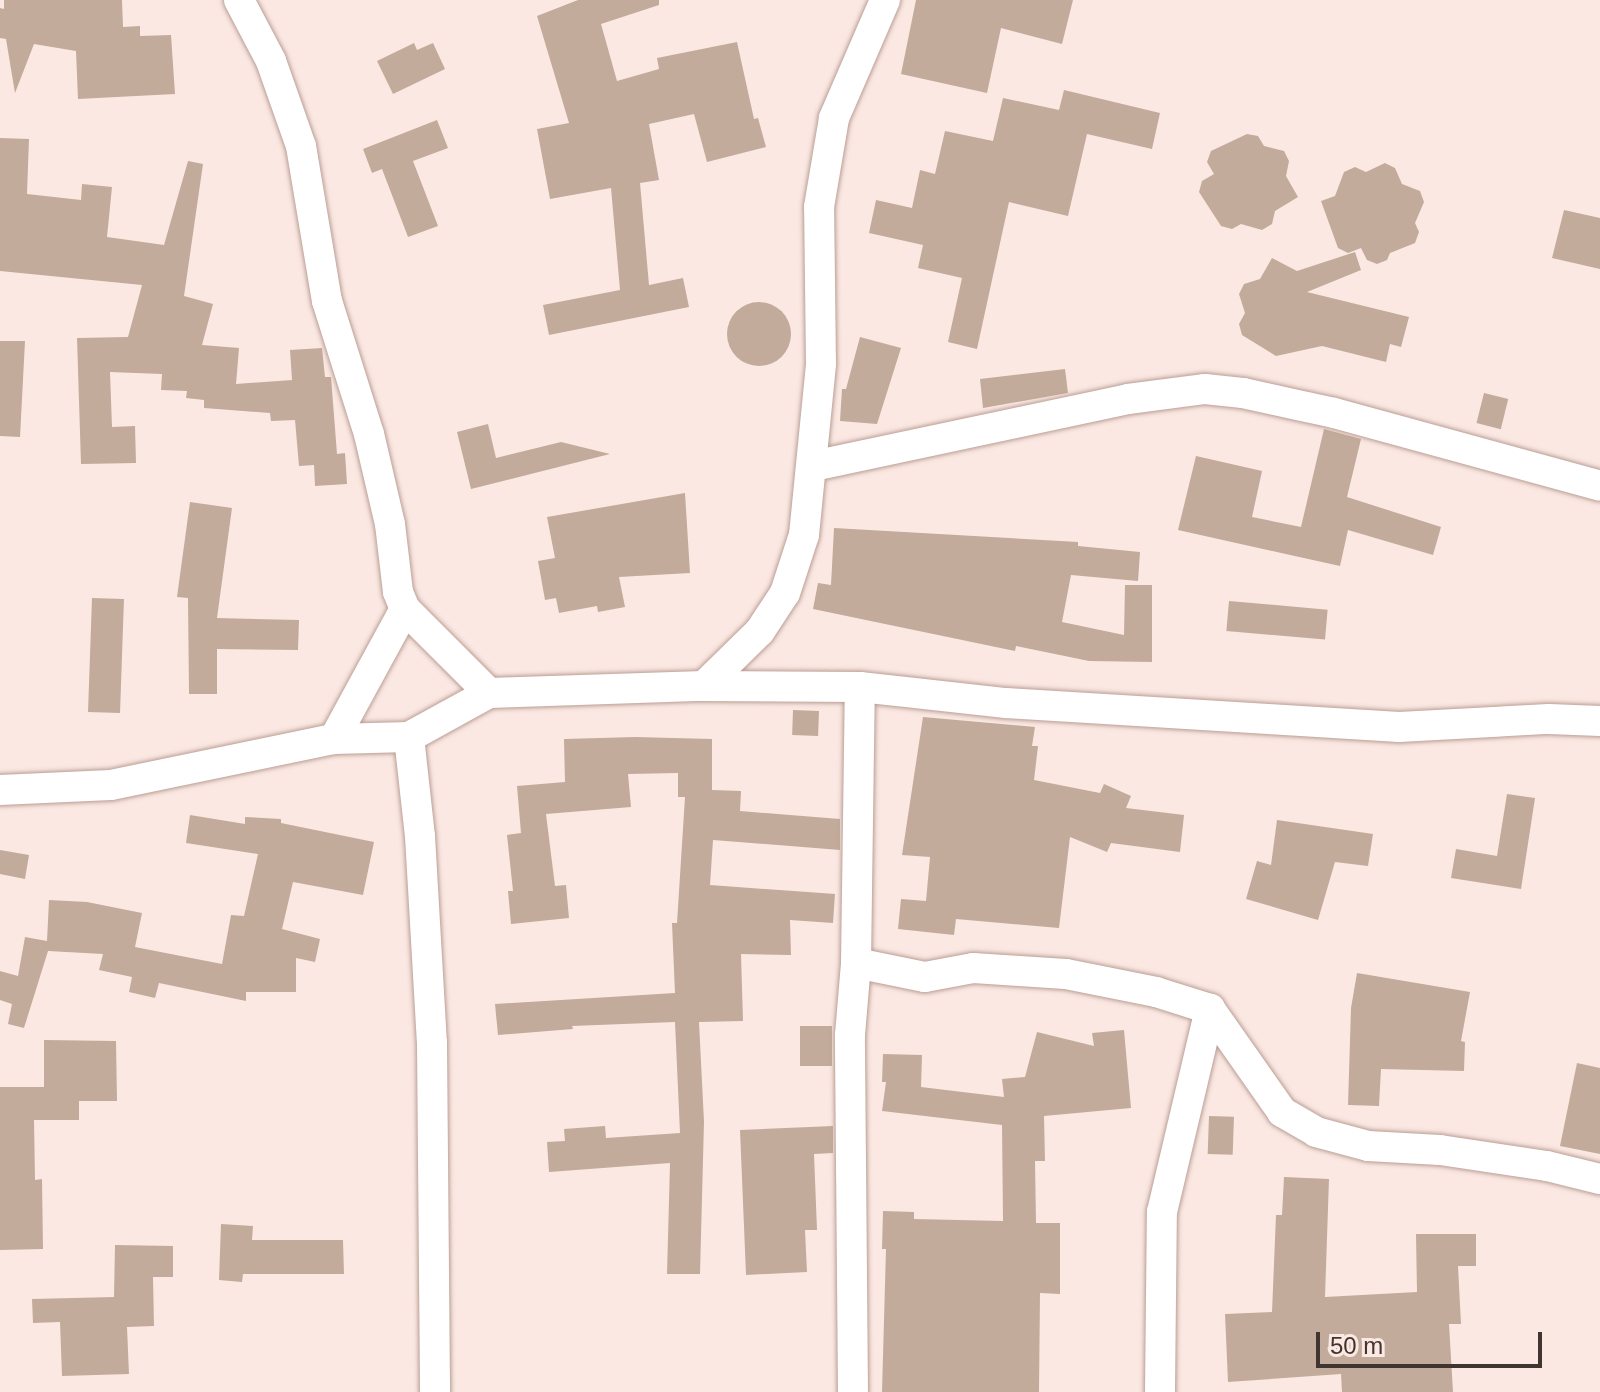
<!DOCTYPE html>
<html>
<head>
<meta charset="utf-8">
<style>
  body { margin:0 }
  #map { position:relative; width:1600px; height:1392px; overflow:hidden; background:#fbe8e2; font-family:Arial,sans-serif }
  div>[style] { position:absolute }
  .building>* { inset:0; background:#c2ab9a; transform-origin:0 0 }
  .round { border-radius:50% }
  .roads { filter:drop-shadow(0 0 2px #ba9e95) drop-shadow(0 0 2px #ba9e95) }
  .minor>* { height:30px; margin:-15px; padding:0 15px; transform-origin:15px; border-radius:15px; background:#fff }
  span { translate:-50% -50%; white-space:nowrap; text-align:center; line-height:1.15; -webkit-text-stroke:8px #fbe8e2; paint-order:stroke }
  .scale { position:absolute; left:1316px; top:1332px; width:226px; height:36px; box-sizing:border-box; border:4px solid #413531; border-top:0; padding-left:10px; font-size:24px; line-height:28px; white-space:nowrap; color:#413531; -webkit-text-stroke:6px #fbe8e2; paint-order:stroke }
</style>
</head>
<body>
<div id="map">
  <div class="building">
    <div style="clip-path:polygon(4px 0,122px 0,123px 27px,140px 26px,140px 36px,171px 35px,175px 94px,78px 99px,76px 51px,34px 44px,15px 93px,6px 39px,0 38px,0 8px,4px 9px)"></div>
    <div style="clip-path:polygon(578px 0,659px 0,659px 5px,601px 24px,617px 81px,659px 69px,657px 58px,737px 42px,754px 119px,758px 118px,766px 147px,707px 162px,694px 114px,649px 124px,659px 180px,640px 183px,649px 285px,683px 278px,689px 307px,549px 335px,543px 305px,620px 290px,611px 188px,550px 199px,537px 129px,569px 123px,537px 16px)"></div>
    <div style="clip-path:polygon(916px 0,1073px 0,1062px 44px,1001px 28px,987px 93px,901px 74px)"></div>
    <div style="clip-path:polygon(414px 43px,417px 50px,433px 43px,445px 69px,393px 94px,377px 61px)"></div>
    <div style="clip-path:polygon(1064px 90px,1160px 113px,1152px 149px,1087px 134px,1068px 216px,1009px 202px,977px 349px,948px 342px,962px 278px,918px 268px,923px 245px,869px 233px,876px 200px,912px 208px,920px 170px,935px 174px,945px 131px,993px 141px,1003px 98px,1059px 110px)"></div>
    <div style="clip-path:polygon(437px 120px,448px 148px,413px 161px,438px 226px,408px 237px,382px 169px,372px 173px,363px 149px)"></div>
    <div style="clip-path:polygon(1247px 134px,1258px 136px,1264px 146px,1284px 151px,1289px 161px,1286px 176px,1298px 197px,1275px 211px,1272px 224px,1262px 230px,1241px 224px,1232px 229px,1221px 226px,1199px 192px,1202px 181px,1214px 174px,1207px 162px,1211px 151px)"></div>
    <div style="clip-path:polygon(0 138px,29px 139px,27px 194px,81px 200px,82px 184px,112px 187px,107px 237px,164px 245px,188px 161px,203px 164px,184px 296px,213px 304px,202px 345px,239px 348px,236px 384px,292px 380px,290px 350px,322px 348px,325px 377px,331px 377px,337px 454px,345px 453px,347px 484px,315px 486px,314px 465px,299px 466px,295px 420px,271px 421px,270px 413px,204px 408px,204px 400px,186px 398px,187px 391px,161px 390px,162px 374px,110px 372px,112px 427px,135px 426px,136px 463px,81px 464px,77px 338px,128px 337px,142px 285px,0 271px)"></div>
    <div style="clip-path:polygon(1385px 163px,1395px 168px,1402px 184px,1420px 191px,1424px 202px,1415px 223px,1419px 232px,1415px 243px,1390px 253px,1387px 260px,1377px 264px,1367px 260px,1361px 248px,1348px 253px,1338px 248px,1321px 201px,1335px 196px,1344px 172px,1355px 167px,1366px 172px)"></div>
    <div style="clip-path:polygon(1564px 210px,1600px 218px,1600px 269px,1552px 258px)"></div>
    <div style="clip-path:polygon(1355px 252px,1361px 270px,1307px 292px,1409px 317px,1401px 347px,1390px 344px,1386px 362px,1322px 346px,1276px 356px,1242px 335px,1239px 324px,1245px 313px,1239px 294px,1244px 284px,1260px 279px,1272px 258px,1297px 271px)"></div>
    <div class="round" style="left:727px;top:302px;width:64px;height:64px"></div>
    <div style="clip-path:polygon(860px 337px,901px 348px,877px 424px,840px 421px,842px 389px,846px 389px)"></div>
    <div style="clip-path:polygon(0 341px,25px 341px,20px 437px,0 436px)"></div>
    <div style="clip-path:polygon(1065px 369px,1068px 393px,983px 408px,980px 379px)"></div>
    <div style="left:1484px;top:393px;width:25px;height:31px;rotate:14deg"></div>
    <div style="clip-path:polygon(488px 424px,496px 458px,561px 442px,610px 454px,471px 489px,457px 432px)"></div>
    <div style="clip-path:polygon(1324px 429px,1361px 439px,1347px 497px,1441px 527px,1433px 555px,1348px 530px,1340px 566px,1178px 530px,1196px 456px,1262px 471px,1252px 517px,1301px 527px)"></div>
    <div style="clip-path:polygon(685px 493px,690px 573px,619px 577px,625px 607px,598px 612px,597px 606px,559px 613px,556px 598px,545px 600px,538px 561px,555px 558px,547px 517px)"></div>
    <div style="clip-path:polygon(190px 502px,232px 508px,217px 618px,299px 620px,298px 650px,217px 649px,217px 694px,189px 694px,188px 598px,177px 597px)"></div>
    <div style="clip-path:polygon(834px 528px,1078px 542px,1078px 546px,1140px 552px,1138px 581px,1071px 575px,1062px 622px,1124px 635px,1125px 585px,1152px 585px,1152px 662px,1089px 661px,1016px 646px,1015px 651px,813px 609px,818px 583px,831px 585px)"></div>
    <div style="left:92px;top:598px;width:32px;height:114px;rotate:2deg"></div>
    <div style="left:1229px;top:601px;width:99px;height:30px;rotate:5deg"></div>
    <div style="left:793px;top:710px;width:26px;height:25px;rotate:2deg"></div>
    <div style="clip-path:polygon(923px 717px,1035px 727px,1032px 746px,1038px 746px,1034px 780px,1100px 793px,1104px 784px,1131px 796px,1126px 808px,1184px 815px,1180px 852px,1111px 843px,1107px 852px,1070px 837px,1059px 928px,956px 919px,954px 935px,898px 929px,901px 899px,926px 901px,930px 857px,902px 855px)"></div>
    <div style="clip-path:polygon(635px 737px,712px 739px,712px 790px,741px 791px,740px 811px,840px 819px,840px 850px,713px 840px,710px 885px,835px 894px,833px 923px,790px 920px,791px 955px,741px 954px,743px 1021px,699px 1022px,704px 1122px,700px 1274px,667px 1274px,670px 1163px,549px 1172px,547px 1142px,565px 1141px,564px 1129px,605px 1126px,606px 1138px,680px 1133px,675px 1022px,572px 1026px,573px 1029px,498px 1035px,495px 1004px,675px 993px,672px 923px,677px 923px,685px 797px,678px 797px,678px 773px,628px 774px,631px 807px,546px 814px,555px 886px,566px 885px,569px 918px,511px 924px,508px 891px,513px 891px,507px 835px,521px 833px,517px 786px,565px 782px,564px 739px)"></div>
    <div style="clip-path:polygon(1507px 794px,1535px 798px,1521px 889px,1451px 878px,1456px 849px,1497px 856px)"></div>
    <div style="clip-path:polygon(190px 815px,245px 824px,245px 817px,281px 819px,281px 823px,374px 842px,363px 895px,293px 882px,282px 929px,320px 939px,315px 962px,296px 958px,296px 992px,246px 992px,246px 1001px,159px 983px,155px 998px,129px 992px,132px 977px,99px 970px,103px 954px,48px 951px,24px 1028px,8px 1024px,12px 1004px,0 1000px,0 971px,18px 976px,25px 937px,47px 941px,49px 900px,87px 902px,142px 913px,135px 947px,222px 964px,231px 915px,244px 916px,258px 854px,186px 843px)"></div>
    <div style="clip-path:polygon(1277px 820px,1373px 834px,1368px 866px,1335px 862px,1318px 920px,1246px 899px,1257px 861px,1271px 865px)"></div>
    <div style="clip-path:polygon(0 850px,29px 855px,25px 879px,0 874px)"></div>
    <div style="clip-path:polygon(1357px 973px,1470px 992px,1461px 1041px,1465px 1042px,1464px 1071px,1381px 1069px,1379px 1106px,1348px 1105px,1351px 1008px)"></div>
    <div style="left:832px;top:1026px;width:40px;height:32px;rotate:90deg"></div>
    <div style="clip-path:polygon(1124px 1030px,1131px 1108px,1044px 1116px,1045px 1161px,1035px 1161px,1036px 1223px,1060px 1223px,1060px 1294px,1040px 1293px,1039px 1392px,882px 1392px,886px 1249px,882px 1249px,883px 1211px,914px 1212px,914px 1219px,1003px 1221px,1002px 1125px,882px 1111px,886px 1082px,882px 1082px,883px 1054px,922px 1055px,921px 1087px,1004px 1097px,1002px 1079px,1025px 1077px,1037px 1032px,1094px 1046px,1092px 1033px)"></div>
    <div style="clip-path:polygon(44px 1040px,116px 1041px,117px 1101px,79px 1101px,79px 1120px,34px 1120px,35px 1180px,42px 1179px,43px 1249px,0 1250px,0 1087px,44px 1087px)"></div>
    <div style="clip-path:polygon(1577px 1063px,1600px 1068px,1600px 1154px,1560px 1146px)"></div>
    <div style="left:1209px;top:1116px;width:25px;height:38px;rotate:2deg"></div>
    <div style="clip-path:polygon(833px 1126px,833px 1153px,814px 1154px,817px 1230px,805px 1230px,807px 1272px,746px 1275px,740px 1130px)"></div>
    <div style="clip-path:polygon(1284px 1177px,1329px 1179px,1325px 1297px,1417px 1292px,1416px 1234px,1476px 1234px,1476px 1266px,1458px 1266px,1461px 1324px,1449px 1324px,1453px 1392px,1342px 1392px,1341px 1374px,1228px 1382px,1225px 1314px,1272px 1312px,1276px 1215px,1282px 1215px)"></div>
    <div style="clip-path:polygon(221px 1224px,253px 1226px,252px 1240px,343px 1240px,344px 1274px,243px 1274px,242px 1282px,219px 1280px)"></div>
    <div style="clip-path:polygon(115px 1245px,173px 1246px,173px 1277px,153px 1277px,154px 1326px,127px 1327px,129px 1374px,62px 1376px,60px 1322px,33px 1323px,32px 1299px,114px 1297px)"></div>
  </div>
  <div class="roads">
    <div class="minor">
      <div style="left:239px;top:0;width:69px;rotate:62.3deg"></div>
      <div style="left:271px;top:61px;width:90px;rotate:70.6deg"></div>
      <div style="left:301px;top:146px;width:157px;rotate:80.5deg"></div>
      <div style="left:327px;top:301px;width:139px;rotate:72.5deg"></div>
      <div style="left:369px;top:434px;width:92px;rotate:76.9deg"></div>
      <div style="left:390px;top:524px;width:68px;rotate:83.3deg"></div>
      <div style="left:398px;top:592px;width:18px;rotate:68deg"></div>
      <div style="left:405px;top:609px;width:119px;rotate:45deg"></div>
      <div style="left:813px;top:466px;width:322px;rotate:-12deg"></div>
      <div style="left:1128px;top:399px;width:78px;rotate:-7.4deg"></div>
      <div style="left:1205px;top:389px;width:38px;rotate:6deg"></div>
      <div style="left:1243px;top:393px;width:93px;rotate:12.4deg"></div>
      <div style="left:1334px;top:413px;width:276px;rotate:15.3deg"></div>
      <div style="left:704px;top:686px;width:78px;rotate:-44.5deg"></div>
      <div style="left:760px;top:631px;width:45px;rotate:-56.7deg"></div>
      <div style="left:785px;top:593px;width:61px;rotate:-71.9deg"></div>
      <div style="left:804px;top:535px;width:172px;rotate:-84.3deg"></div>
      <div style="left:821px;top:364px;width:157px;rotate:-90.7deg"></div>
      <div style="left:819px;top:207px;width:90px;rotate:-80.4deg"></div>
      <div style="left:834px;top:118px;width:129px;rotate:-66.6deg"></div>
      <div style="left:409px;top:737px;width:100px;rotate:83.7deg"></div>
      <div style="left:420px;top:836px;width:207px;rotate:86.7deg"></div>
      <div style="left:432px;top:1043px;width:349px;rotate:89.5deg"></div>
      <div style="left:334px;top:739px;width:148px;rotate:-61.4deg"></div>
      <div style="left:0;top:790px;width:111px;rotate:-2.6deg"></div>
      <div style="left:111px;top:785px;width:228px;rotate:-11.7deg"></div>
      <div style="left:334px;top:739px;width:75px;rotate:-1.5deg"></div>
      <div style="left:409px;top:737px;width:91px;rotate:-28.8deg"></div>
      <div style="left:489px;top:693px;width:215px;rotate:-1.9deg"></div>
      <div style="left:704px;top:686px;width:156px;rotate:0.4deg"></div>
      <div style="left:860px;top:687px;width:147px;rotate:6.3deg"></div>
      <div style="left:1006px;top:703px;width:394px;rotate:3.5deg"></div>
      <div style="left:1399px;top:727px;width:150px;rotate:-3.1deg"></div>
      <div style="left:1549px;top:719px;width:51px;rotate:2.2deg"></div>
      <div style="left:856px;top:963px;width:70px;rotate:11.5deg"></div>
      <div style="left:925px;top:977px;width:49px;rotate:-10.6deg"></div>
      <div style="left:973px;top:968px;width:93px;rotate:3.7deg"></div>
      <div style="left:1066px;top:974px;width:92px;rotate:11.3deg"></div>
      <div style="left:1156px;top:992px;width:57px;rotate:17.5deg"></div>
      <div style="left:1210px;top:1009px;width:126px;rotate:55deg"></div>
      <div style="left:1282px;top:1112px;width:39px;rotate:30deg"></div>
      <div style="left:1316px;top:1132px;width:54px;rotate:15.1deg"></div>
      <div style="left:1368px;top:1146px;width:72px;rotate:3.2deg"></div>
      <div style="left:1440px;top:1150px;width:108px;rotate:8.5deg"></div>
      <div style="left:1547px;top:1166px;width:55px;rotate:13.8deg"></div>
      <div style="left:853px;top:1392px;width:357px;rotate:-90.5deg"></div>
      <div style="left:850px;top:1035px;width:72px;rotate:-85.2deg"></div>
      <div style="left:856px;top:963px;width:276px;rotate:-89.2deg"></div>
      <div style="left:1160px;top:1392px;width:180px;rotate:-89.4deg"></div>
      <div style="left:1162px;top:1212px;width:209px;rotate:-76.7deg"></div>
    </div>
  </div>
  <div class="scale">50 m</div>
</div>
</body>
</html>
